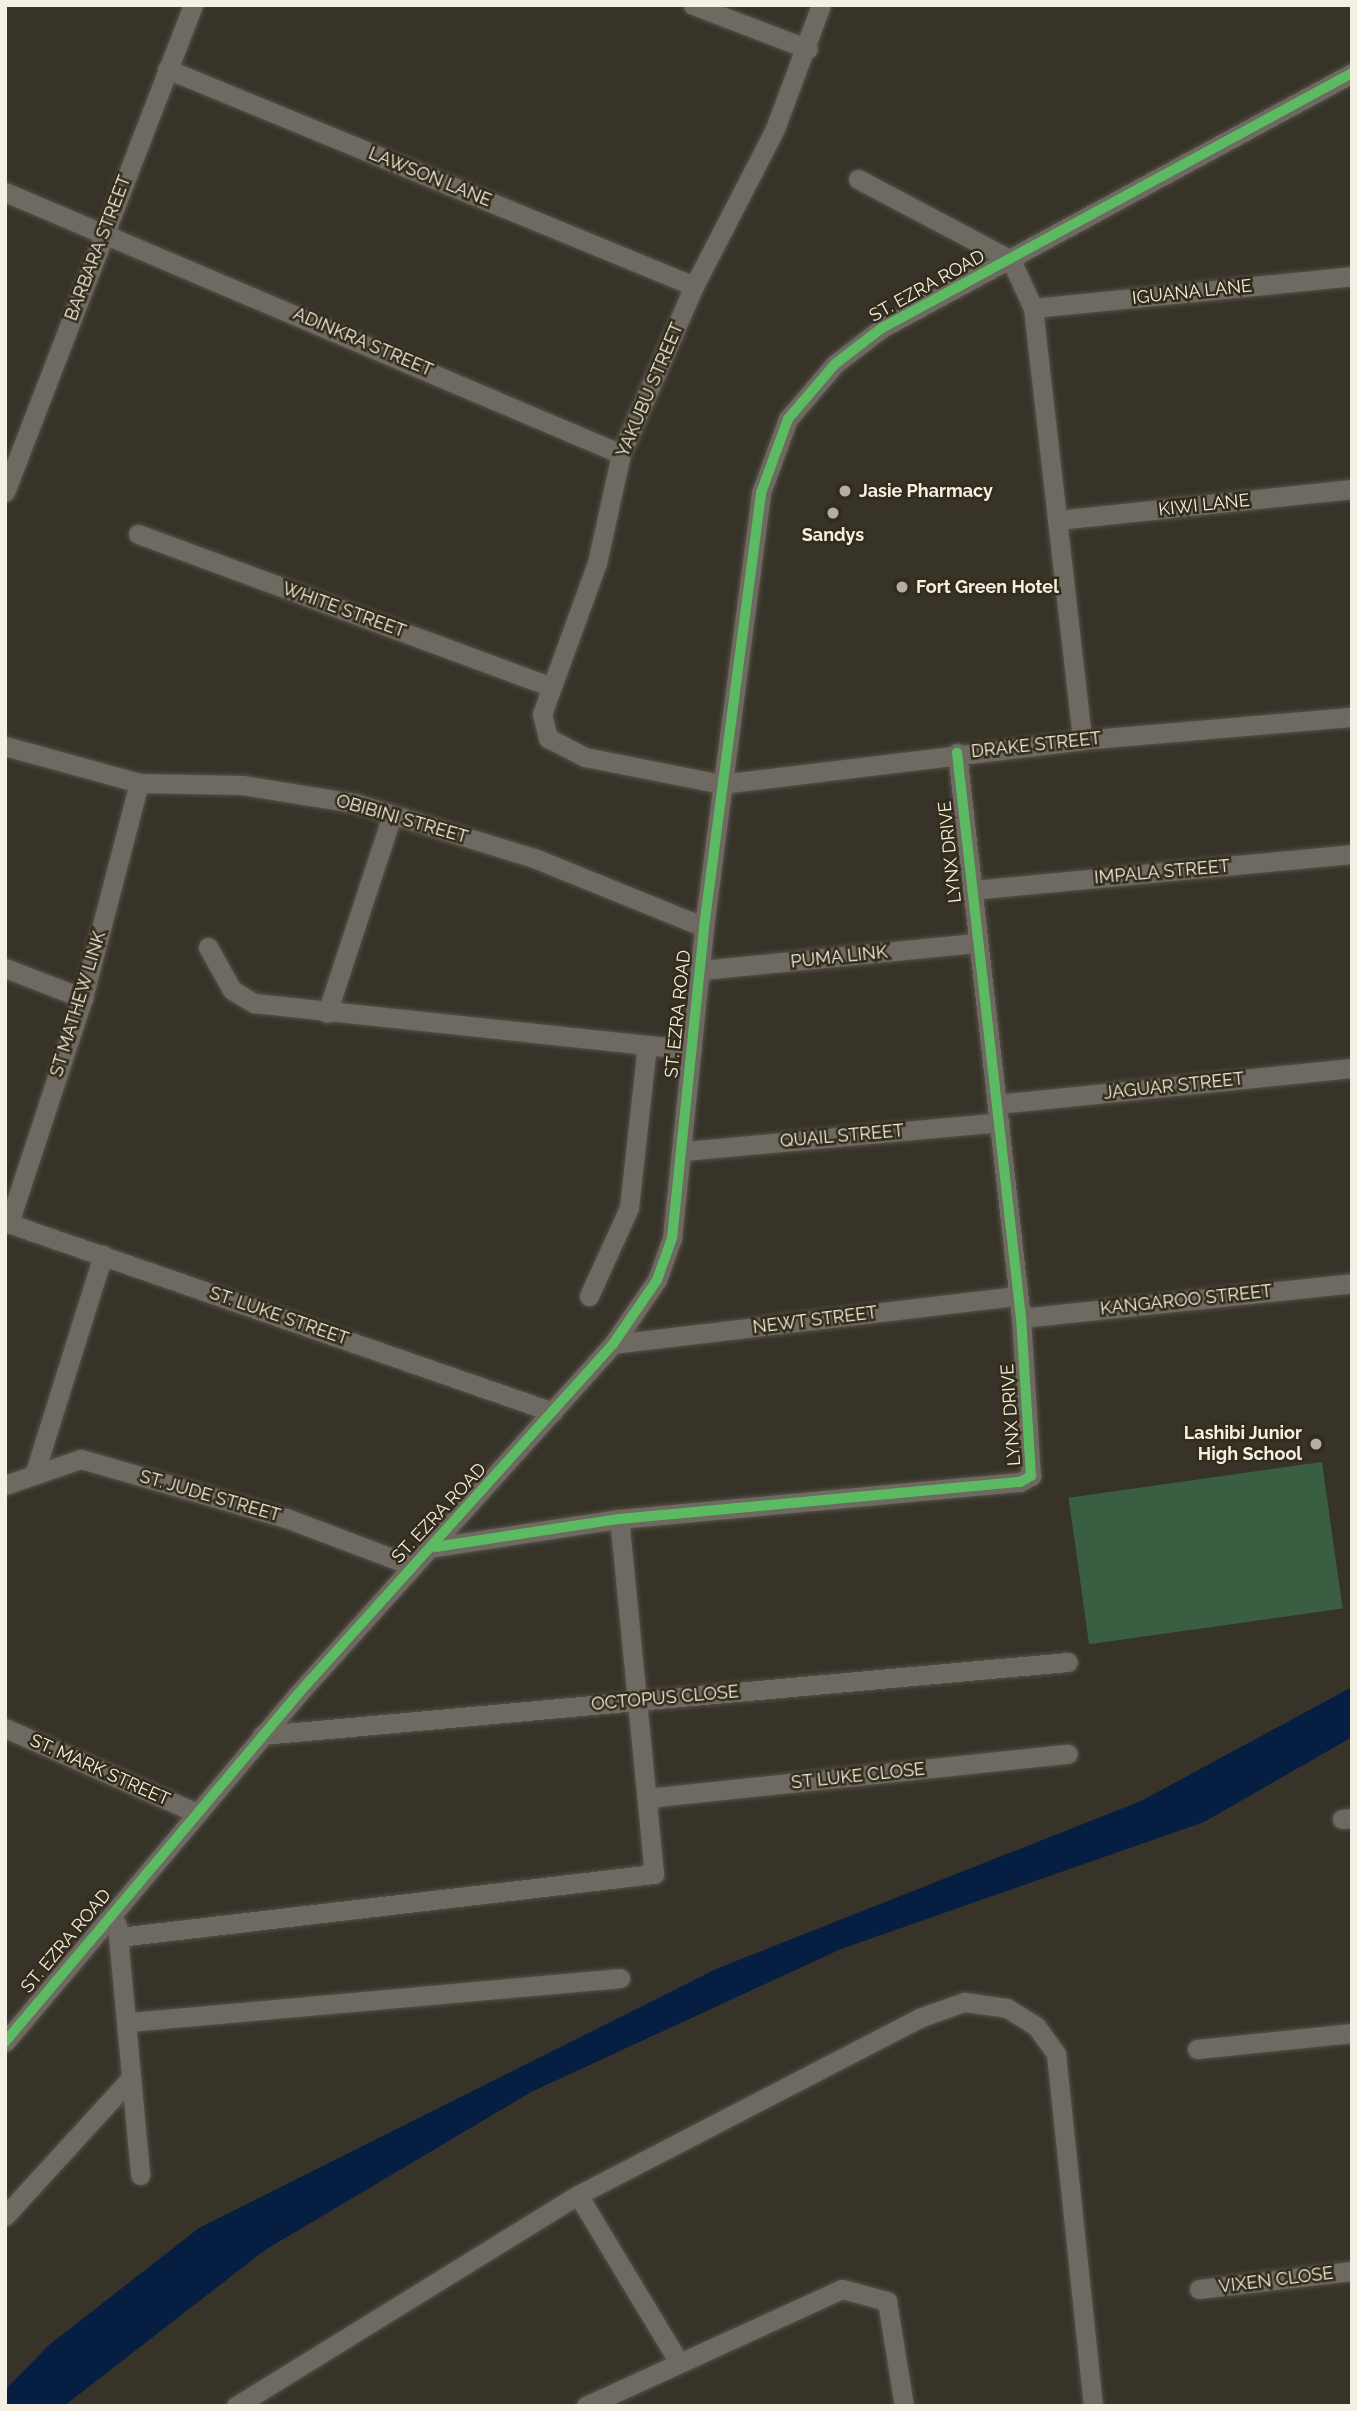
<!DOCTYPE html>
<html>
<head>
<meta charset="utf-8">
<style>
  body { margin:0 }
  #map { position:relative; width:1357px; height:2411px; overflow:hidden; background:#373329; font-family:Raleway,sans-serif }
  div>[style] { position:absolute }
  .green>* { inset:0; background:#3a5e41; transform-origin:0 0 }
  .water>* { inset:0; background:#051e41 }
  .roads { filter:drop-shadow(0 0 2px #555249) drop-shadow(0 0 2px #555249) }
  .minor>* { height:19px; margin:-9.5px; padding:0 9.5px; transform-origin:9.5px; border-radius:9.5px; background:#6e6a62 }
  .cycleway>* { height:10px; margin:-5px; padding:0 5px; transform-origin:5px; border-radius:5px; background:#5cba63 }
  .dots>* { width:19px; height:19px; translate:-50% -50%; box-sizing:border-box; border:4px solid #332c1a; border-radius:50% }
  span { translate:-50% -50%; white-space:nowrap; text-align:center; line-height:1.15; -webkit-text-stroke:5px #332c1a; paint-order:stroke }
  .street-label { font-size:18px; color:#f4f0e4 }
  .poi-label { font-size:18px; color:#f4f0e4; font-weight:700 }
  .left { translate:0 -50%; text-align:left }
  .right { translate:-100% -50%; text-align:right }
  .frame { position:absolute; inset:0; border:7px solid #f4f0e4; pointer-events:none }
</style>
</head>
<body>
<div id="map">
  <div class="green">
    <div style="left:1322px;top:1462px;width:148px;height:256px;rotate:82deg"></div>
  </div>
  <div class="water">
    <div style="clip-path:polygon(1352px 1687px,1352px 1737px,1204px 1822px,841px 1949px,531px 2092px,265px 2250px,64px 2406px,5px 2406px,5px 2390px,49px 2345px,199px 2228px,716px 1969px,1141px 1801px)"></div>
  </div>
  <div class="roads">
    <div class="minor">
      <div style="left:693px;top:5px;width:123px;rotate:20.9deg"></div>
      <div style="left:821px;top:5px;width:132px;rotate:110.4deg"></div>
      <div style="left:775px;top:129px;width:177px;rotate:117.3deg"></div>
      <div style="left:694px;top:286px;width:183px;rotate:113.5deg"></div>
      <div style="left:621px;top:454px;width:112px;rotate:102.4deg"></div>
      <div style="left:597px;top:563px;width:161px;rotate:110deg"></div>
      <div style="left:542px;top:714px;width:25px;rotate:76deg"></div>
      <div style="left:548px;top:738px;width:42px;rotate:27.2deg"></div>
      <div style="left:585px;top:757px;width:139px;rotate:11.2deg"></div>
      <div style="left:721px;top:784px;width:364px;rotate:-6.9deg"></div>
      <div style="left:1082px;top:740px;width:271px;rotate:-4.9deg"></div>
      <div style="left:167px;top:69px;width:570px;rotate:22.38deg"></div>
      <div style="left:858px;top:179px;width:173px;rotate:27.9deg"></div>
      <div style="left:1011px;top:260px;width:53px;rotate:65.4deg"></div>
      <div style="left:1033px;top:308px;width:435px;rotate:83.5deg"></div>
      <div style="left:5px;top:192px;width:669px;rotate:23.04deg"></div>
      <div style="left:1033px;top:308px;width:321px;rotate:-5.7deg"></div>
      <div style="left:5px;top:492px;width:522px;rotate:-68.89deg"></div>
      <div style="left:1057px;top:520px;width:297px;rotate:-6deg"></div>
      <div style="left:138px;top:534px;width:439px;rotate:20.3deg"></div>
      <div style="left:5px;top:746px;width:139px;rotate:15.4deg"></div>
      <div style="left:139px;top:783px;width:103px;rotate:1.1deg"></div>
      <div style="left:242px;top:785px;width:114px;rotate:9.1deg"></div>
      <div style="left:355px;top:803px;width:187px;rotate:17.1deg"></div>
      <div style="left:534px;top:858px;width:183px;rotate:22.1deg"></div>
      <div style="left:972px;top:890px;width:382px;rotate:-5.4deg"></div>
      <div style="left:208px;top:947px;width:49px;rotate:60.8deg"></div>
      <div style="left:232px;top:990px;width:26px;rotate:31deg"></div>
      <div style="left:254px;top:1003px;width:440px;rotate:6.1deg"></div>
      <div style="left:5px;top:968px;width:84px;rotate:21deg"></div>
      <div style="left:701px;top:970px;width:277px;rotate:-5.6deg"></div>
      <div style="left:327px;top:1013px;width:208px;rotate:-71.8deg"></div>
      <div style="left:997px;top:1104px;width:357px;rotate:-5.8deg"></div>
      <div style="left:684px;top:1151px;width:317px;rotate:-5.2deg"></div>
      <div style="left:5px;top:1222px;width:580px;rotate:19.12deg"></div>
      <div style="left:9px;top:1223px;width:237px;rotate:-71.8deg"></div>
      <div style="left:83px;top:998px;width:222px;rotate:-75.4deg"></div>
      <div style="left:589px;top:1296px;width:97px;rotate:-65.6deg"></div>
      <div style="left:629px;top:1208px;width:163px;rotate:-83.7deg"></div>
      <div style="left:1021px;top:1318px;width:333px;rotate:-6deg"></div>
      <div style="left:613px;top:1344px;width:408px;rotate:-6.8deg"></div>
      <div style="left:34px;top:1475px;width:231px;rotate:-72.6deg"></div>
      <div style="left:5px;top:1485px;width:80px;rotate:-18.9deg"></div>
      <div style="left:81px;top:1459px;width:213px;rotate:16.1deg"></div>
      <div style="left:286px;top:1518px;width:136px;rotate:20.7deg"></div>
      <div style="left:435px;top:1547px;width:186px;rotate:-8.7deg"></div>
      <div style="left:619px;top:1519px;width:403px;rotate:-5.3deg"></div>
      <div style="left:1020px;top:1482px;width:13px;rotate:-29deg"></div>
      <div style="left:1031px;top:1476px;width:158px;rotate:-93.6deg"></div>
      <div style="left:1021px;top:1318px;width:569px;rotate:-96.46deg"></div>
      <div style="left:5px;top:1728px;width:208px;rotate:23.9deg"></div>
      <div style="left:262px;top:1735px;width:809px;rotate:-5.18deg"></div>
      <div style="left:647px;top:1798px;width:423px;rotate:-6deg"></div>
      <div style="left:1342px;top:1819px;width:10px;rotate:-6deg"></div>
      <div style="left:117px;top:1925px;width:251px;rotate:84.7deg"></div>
      <div style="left:119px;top:1937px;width:539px;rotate:-6.72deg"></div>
      <div style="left:654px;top:1874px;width:357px;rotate:-95.6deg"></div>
      <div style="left:129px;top:2022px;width:493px;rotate:-5.1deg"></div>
      <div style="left:5px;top:2042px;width:454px;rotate:-49.9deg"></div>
      <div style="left:297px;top:1695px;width:472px;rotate:-48deg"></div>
      <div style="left:613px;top:1344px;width:78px;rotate:-55.5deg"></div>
      <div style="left:657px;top:1280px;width:45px;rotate:-70.3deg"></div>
      <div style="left:672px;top:1238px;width:313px;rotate:-84.1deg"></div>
      <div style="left:704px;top:927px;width:438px;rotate:-82.5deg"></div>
      <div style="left:761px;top:493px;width:79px;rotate:-70deg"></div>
      <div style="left:788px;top:419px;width:72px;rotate:-49.5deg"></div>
      <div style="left:835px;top:364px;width:59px;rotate:-37.5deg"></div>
      <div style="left:882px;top:328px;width:535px;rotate:-28.48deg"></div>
      <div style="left:1197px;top:2049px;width:156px;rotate:-5.9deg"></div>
      <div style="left:578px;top:2195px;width:192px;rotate:58.9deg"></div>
      <div style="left:5px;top:2216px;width:187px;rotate:-47.6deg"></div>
      <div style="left:1199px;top:2289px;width:154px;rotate:-6.7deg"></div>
      <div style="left:236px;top:2406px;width:402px;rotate:-31.7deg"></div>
      <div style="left:578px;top:2195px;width:384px;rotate:-27.4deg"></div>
      <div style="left:919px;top:2018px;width:48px;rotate:-19.6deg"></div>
      <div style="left:964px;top:2002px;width:43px;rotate:7.9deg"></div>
      <div style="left:1007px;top:2008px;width:34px;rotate:32deg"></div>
      <div style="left:1036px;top:2026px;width:34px;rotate:54deg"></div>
      <div style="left:1056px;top:2054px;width:354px;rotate:84deg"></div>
      <div style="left:586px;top:2406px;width:281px;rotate:-24.6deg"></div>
      <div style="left:842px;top:2289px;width:47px;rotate:14.9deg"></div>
      <div style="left:887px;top:2301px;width:106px;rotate:80.8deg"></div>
    </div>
  </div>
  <div class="cycleway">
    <div style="left:435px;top:1547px;width:186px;rotate:-8.7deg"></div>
    <div style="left:619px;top:1519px;width:403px;rotate:-5.3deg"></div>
    <div style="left:1020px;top:1482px;width:13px;rotate:-29deg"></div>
    <div style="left:1031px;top:1476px;width:158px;rotate:-93.6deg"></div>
    <div style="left:1021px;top:1318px;width:569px;rotate:-96.46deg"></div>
    <div style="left:5px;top:2042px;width:454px;rotate:-49.9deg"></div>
    <div style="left:297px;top:1695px;width:472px;rotate:-48deg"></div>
    <div style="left:613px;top:1344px;width:78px;rotate:-55.5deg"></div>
    <div style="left:657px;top:1280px;width:45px;rotate:-70.3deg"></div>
    <div style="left:672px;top:1238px;width:313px;rotate:-84.1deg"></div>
    <div style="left:704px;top:927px;width:438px;rotate:-82.5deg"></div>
    <div style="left:761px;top:493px;width:79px;rotate:-70deg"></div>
    <div style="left:788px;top:419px;width:72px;rotate:-49.5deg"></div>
    <div style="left:835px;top:364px;width:59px;rotate:-37.5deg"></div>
    <div style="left:882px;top:328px;width:535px;rotate:-28.48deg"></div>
  </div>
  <div class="dots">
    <div style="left:845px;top:491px;background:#b2aea3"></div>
    <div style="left:833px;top:513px;background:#b2aea3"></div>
    <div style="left:902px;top:587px;background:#b2aea3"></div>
    <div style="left:1316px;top:1444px;background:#b2aea3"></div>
  </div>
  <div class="street-label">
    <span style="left:430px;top:177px;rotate:22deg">LAWSON LANE</span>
    <span style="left:98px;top:248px;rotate:-69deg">BARBARA STREET</span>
    <span style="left:927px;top:286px;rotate:-29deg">ST. EZRA ROAD</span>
    <span style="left:1192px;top:292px;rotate:-6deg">IGUANA LANE</span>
    <span style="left:363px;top:342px;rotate:23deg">ADINKRA STREET</span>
    <span style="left:650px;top:390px;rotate:-67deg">YAKUBU STREET</span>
    <span style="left:1204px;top:505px;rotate:-6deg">KIWI LANE</span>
    <span style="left:344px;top:610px;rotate:20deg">WHITE STREET</span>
    <span style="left:1036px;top:745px;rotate:-6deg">DRAKE STREET</span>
    <span style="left:402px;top:819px;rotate:16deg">OBIBINI STREET</span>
    <span style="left:950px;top:852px;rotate:-96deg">LYNX DRIVE</span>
    <span style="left:1162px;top:872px;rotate:-5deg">IMPALA STREET</span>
    <span style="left:839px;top:957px;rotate:-6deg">PUMA LINK</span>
    <span style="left:78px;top:1004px;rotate:-73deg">ST MATHEW LINK</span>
    <span style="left:678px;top:1014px;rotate:-84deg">ST. EZRA ROAD</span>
    <span style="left:1174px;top:1086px;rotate:-6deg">JAGUAR STREET</span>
    <span style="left:842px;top:1136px;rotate:-5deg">QUAIL STREET</span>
    <span style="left:1186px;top:1300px;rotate:-6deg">KANGAROO STREET</span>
    <span style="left:279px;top:1316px;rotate:19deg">ST. LUKE STREET</span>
    <span style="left:815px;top:1320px;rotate:-7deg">NEWT STREET</span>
    <span style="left:1011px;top:1415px;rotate:-94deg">LYNX DRIVE</span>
    <span style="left:210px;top:1496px;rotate:16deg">ST. JUDE STREET</span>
    <span style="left:439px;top:1513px;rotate:-47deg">ST. EZRA ROAD</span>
    <span style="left:665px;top:1698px;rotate:-5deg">OCTOPUS CLOSE</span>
    <span style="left:100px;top:1770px;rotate:24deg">ST. MARK STREET</span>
    <span style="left:858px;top:1776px;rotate:-6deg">ST LUKE CLOSE</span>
    <span style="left:66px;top:1941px;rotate:-50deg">ST. EZRA ROAD</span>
    <span style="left:1276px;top:2280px;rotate:-7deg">VIXEN CLOSE</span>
  </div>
  <div class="poi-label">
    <span class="left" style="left:859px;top:491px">Jasie Pharmacy</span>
    <span style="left:833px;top:535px">Sandys</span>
    <span class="left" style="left:916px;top:587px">Fort Green Hotel</span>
    <span class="right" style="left:1302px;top:1444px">Lashibi Junior<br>High School</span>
  </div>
  <div class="frame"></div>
</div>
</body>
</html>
